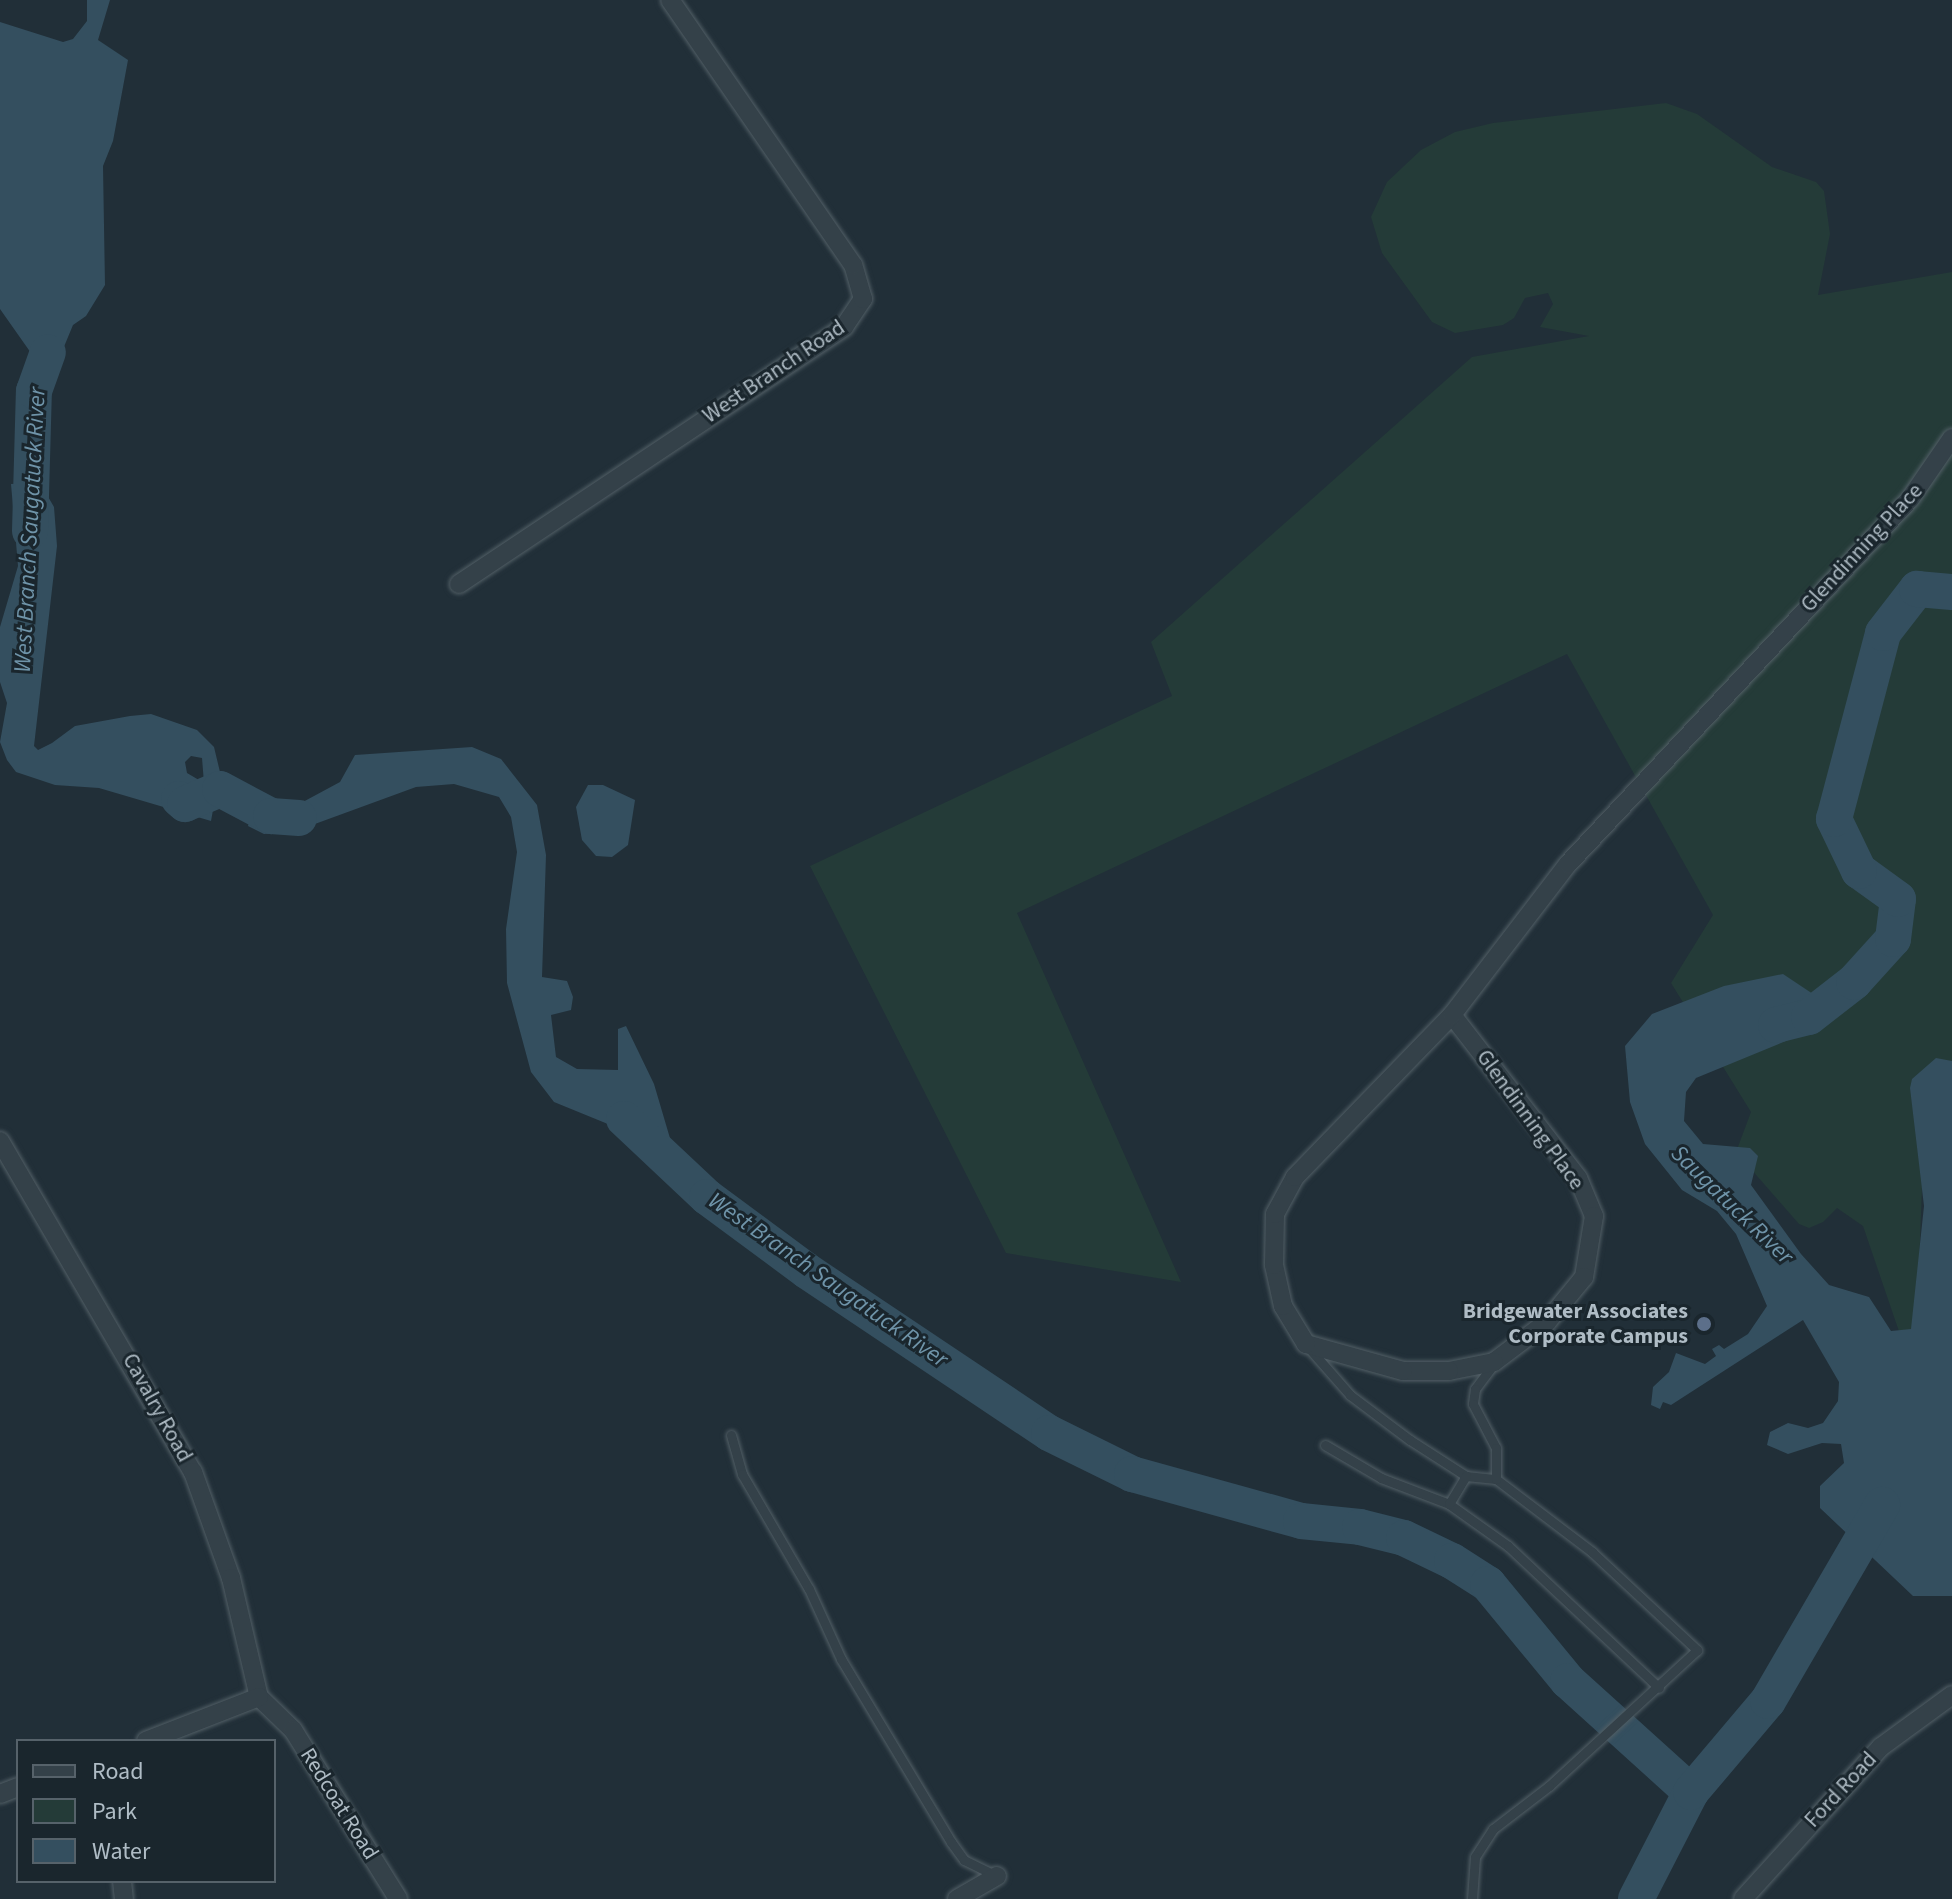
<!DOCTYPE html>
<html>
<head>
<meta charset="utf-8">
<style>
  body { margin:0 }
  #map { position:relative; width:1952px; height:1899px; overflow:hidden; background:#212f38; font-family:"Source Sans 3",sans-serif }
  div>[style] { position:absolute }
  .green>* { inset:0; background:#243b38 }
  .water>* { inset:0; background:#344f5f }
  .river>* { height:36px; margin:-18px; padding:0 18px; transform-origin:18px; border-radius:18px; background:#344f5f }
  .roads { filter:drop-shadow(0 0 2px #525f66) drop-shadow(0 0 2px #525f66) }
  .lane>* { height:9px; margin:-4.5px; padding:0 4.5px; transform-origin:4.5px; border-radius:4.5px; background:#344149 }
  .street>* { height:18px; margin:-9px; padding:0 9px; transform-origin:9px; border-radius:9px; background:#344149 }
  .dots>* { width:22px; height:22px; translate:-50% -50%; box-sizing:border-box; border:4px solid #1a262d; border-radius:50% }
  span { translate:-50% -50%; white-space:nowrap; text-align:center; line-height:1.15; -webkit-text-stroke:6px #1a262d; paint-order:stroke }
  .street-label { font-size:22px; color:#afbcc5 }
  .poi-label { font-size:22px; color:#afbcc5; font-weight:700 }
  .right { translate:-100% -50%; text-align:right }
  .water-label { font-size:24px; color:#6f94a9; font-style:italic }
  .legend { position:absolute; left:16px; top:1739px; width:260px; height:144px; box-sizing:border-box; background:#1a262d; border:2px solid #56626a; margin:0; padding:10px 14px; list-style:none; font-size:24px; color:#afbcc5 }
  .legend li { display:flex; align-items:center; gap:16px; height:40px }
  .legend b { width:40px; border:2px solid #56626a }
</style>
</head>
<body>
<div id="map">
  <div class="green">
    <div style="clip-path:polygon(1666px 103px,1697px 114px,1772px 167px,1816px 182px,1824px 191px,1830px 234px,1818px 295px,1952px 272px,1952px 1083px,1924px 1133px,1917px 1323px,1905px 1349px,1863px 1226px,1837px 1208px,1823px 1222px,1809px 1228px,1799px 1224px,1736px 1152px,1751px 1112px,1671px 983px,1713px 915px,1567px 654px,1017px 913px,1181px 1282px,1006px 1253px,810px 866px,1172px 696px,1151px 642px,1472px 357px,1589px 336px,1540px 327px,1553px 304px,1548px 293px,1525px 298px,1514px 318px,1503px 325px,1455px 333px,1432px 322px,1382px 253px,1371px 217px,1387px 182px,1421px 150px,1455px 132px,1493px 123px)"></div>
  </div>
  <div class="water">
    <div style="clip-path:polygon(87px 0,110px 0,98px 40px,128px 60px,113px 141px,103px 166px,105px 285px,86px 316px,73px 325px,61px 354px,38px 363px,0 309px,0 22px,63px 42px,73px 39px,87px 21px)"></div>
    <div style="clip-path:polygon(evenodd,30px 483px,43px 488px,54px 507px,57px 546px,34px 746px,38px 750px,52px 743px,75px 726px,130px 716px,151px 714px,197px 730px,214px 747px,220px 772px,211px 821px,99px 788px,55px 785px,16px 772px,7px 760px,0 742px,7px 703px,0 682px,0 627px,18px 566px,11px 484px,30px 483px,191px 756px,202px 758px,204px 783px,187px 773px,185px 762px,191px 756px)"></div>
    <div style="clip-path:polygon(472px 747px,501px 759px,537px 805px,546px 855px,542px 977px,567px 981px,573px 997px,571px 1010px,551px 1015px,556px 1057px,577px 1069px,618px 1070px,618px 1029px,626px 1026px,654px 1084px,672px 1145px,650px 1156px,625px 1131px,554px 1102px,531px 1072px,507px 983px,506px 929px,517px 852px,511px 817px,499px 797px,454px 784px,416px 787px,293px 832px,264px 834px,248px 826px,253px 809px,288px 810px,340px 782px,355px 755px)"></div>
    <div style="clip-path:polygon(588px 785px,603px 785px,635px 800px,628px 845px,612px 857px,596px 856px,582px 840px,576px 807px)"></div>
    <div style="clip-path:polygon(1783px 974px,1819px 998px,1820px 1027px,1696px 1078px,1686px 1092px,1684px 1121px,1703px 1144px,1750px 1148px,1758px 1156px,1751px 1185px,1801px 1254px,1829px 1285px,1869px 1297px,1891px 1331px,1911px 1329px,1924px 1206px,1910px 1088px,1912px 1079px,1936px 1058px,1952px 1061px,1952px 1596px,1913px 1596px,1820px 1508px,1820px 1486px,1844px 1463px,1841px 1444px,1822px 1443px,1788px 1454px,1767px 1445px,1770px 1432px,1788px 1423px,1808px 1428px,1823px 1423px,1838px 1401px,1839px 1382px,1803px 1320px,1671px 1405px,1663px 1402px,1660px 1409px,1651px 1405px,1653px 1387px,1669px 1372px,1676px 1353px,1705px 1364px,1716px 1356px,1712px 1349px,1719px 1345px,1724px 1349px,1748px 1334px,1767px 1306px,1736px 1234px,1717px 1211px,1682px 1190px,1645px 1144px,1630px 1102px,1625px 1046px,1652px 1014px,1724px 986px)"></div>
  </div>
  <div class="river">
    <div style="left:30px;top:531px;width:140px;rotate:-88.4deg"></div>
    <div style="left:34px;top:391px;width:41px;rotate:-70.3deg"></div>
    <div style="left:179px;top:799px;width:8px;rotate:40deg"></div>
    <div style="left:185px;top:804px;width:38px;rotate:-23deg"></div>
    <div style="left:220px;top:789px;width:58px;rotate:27.9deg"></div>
    <div style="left:271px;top:816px;width:28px;rotate:4deg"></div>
    <div style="left:1776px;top:1025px;width:34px;rotate:-14deg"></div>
    <div style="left:1809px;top:1017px;width:57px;rotate:-37.9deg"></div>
    <div style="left:1854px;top:982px;width:58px;rotate:-47.8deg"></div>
    <div style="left:1893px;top:939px;width:40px;rotate:-82.9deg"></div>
    <div style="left:1898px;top:899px;width:48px;rotate:-144.3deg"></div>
    <div style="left:1859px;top:871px;width:58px;rotate:-115.7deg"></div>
    <div style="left:1834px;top:819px;width:192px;rotate:-75.2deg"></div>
    <div style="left:1883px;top:633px;width:56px;rotate:-52.3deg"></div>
    <div style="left:1917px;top:589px;width:35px;rotate:5deg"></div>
    <div style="left:624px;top:1119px;width:114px;rotate:43.2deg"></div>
    <div style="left:707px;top:1197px;width:124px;rotate:36.5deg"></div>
    <div style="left:807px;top:1271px;width:291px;rotate:33.8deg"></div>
    <div style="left:1049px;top:1433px;width:93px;rotate:26.3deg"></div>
    <div style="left:1132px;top:1474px;width:175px;rotate:15.5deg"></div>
    <div style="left:1301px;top:1521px;width:59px;rotate:5.8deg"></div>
    <div style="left:1360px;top:1527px;width:45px;rotate:14deg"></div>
    <div style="left:1404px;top:1538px;width:53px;rotate:25.6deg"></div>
    <div style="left:1452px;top:1561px;width:43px;rotate:32.6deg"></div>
    <div style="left:1488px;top:1584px;width:126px;rotate:50.5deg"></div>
    <div style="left:1568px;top:1681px;width:166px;rotate:42.1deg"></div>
    <div style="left:1636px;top:1899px;width:120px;rotate:-62.8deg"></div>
    <div style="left:1691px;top:1792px;width:119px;rotate:-49.8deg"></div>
    <div style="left:1768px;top:1701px;width:227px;rotate:-59.8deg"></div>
  </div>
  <div class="roads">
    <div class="lane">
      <div style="left:1308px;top:1347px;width:64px;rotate:48.8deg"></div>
      <div style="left:1350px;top:1395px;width:75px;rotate:36.9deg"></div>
      <div style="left:1410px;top:1440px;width:67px;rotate:32.7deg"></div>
      <div style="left:1466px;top:1476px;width:30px;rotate:6deg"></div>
      <div style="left:1496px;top:1479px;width:121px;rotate:37.2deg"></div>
      <div style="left:1592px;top:1552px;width:144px;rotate:43deg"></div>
      <div style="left:1697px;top:1650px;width:201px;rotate:137.4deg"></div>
      <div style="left:1549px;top:1786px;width:71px;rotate:142.5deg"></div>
      <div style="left:1493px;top:1829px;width:33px;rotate:123deg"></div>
      <div style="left:1475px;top:1857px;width:42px;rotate:94.1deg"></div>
      <div style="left:1493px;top:1365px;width:30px;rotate:127deg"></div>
      <div style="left:1475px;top:1389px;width:15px;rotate:98deg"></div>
      <div style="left:1473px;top:1404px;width:50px;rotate:62.4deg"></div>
      <div style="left:1496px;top:1448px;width:31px;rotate:90deg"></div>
      <div style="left:731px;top:1435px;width:41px;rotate:74.2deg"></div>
      <div style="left:742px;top:1474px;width:133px;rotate:59.8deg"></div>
      <div style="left:809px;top:1589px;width:77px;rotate:65.4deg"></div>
      <div style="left:841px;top:1659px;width:214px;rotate:59deg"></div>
      <div style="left:951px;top:1842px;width:22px;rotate:54deg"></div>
      <div style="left:964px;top:1860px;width:37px;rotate:26deg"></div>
      <div style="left:1325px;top:1445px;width:65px;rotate:30.5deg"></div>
      <div style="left:1381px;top:1478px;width:73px;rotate:20.9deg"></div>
      <div style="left:1449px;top:1504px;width:72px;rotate:35.4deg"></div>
      <div style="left:1508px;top:1546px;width:207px;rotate:43.2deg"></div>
      <div style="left:1449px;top:1504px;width:33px;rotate:-59deg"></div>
    </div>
    <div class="street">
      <div style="left:459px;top:584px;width:463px;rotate:-33.7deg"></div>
      <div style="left:844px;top:327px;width:34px;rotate:-56deg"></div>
      <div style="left:863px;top:299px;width:35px;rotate:-106deg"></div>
      <div style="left:853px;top:265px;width:322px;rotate:-124.6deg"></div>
      <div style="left:1452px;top:1015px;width:206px;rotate:52.3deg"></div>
      <div style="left:1578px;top:1178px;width:41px;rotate:67.2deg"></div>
      <div style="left:1594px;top:1216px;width:62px;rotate:99.3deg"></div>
      <div style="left:1584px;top:1277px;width:58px;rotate:129.4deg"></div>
      <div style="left:1547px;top:1322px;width:66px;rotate:143deg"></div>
      <div style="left:1494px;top:1362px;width:46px;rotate:168.7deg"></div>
      <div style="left:1449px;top:1371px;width:46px;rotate:180deg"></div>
      <div style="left:1403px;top:1371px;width:101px;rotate:-164.4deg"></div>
      <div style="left:1306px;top:1344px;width:44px;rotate:-121.2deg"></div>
      <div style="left:1283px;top:1306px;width:42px;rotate:-102.4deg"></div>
      <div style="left:1274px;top:1265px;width:51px;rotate:-88.9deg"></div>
      <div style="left:1275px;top:1214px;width:42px;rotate:-61.6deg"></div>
      <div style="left:1295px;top:1177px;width:226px;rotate:-45.9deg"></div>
      <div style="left:1452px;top:1015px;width:190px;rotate:-52.5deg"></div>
      <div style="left:1568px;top:864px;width:500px;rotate:-46.86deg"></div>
      <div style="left:1910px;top:499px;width:74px;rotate:-55.5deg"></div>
      <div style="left:0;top:1141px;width:383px;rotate:59.8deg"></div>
      <div style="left:193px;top:1472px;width:113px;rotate:70.3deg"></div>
      <div style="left:231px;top:1578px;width:122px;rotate:76.8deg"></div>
      <div style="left:259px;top:1697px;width:47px;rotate:44.1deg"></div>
      <div style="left:293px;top:1730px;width:199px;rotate:58.1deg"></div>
      <div style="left:146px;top:1741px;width:121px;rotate:-21.3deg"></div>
      <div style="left:0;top:1794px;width:19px;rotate:-21deg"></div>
      <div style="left:122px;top:1881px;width:18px;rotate:84deg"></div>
      <div style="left:957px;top:1899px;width:46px;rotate:-29.9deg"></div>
      <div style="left:1743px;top:1899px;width:205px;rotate:-47.8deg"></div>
      <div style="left:1881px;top:1747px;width:88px;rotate:-36.2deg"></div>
    </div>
  </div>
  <div class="dots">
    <div style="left:1704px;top:1324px;background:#5c6f8a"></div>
  </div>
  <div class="street-label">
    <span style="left:774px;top:372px;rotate:-34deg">West Branch Road</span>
    <span style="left:1862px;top:548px;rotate:-47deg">Glendinning Place</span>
    <span style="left:1530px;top:1120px;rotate:54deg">Glendinning Place</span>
    <span style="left:157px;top:1408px;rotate:61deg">Cavalry Road</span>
    <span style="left:1841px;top:1790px;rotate:-47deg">Ford Road</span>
    <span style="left:339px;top:1804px;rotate:58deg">Redcoat Road</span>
  </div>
  <div class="poi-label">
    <span class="right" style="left:1688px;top:1324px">Bridgewater Associates<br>Corporate Campus</span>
  </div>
  <div class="water-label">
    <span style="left:30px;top:530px;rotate:-87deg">West Branch Saugatuck River</span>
    <span style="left:1732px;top:1205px;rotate:44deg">Saugatuck River</span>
    <span style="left:828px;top:1280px;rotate:35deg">West Branch Saugatuck River</span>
  </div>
  <ul class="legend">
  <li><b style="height:10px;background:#344149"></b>Road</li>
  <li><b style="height:22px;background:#243b38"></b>Park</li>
  <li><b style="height:22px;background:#344f5f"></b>Water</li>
  </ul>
</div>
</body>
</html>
